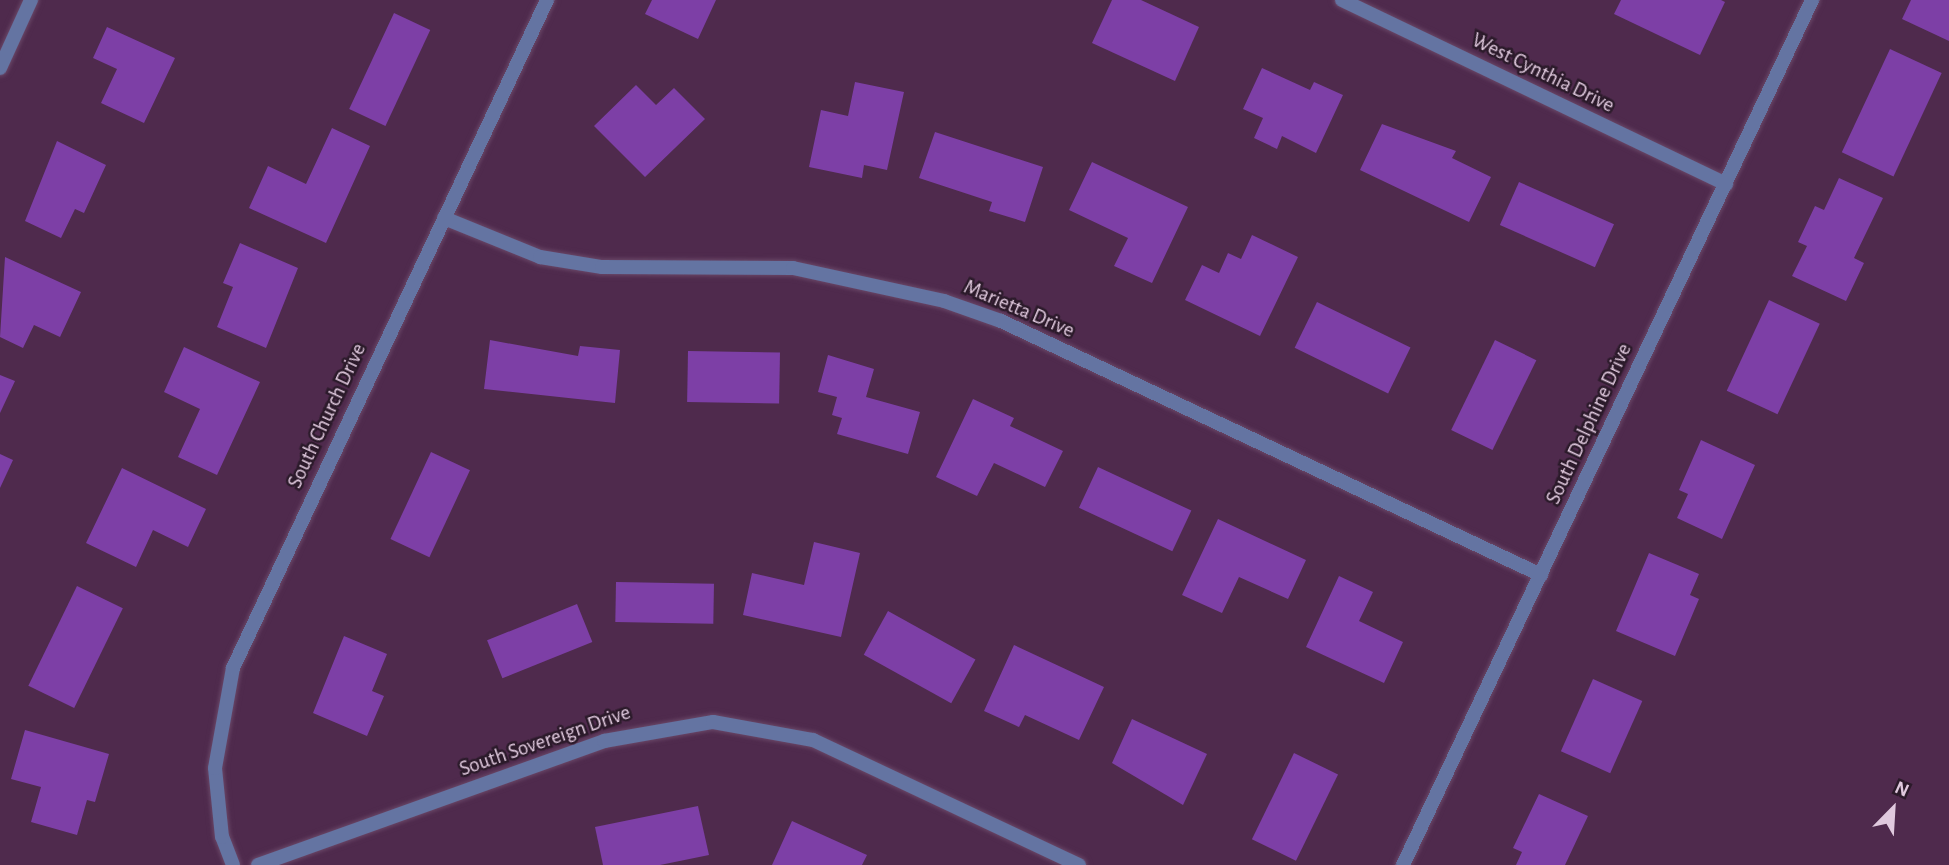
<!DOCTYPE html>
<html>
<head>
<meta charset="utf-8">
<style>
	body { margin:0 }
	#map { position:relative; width:1949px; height:865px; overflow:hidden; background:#4f2a4d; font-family:"Alegreya Sans",sans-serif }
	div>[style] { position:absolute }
	.building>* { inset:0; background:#7d3fa6; transform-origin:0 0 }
	.roads { filter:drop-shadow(0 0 2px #694767) drop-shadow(0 0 2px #694767) }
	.street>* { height:14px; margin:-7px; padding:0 7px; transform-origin:7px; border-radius:7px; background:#6474a2 }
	span { translate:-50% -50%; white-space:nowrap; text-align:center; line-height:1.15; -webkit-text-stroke:5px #2b1a2a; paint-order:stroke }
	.street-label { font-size:21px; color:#e0c9de }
	.north { position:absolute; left:1858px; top:774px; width:70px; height:70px; -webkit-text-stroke:5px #2b1a2a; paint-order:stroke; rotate:24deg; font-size:19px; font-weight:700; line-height:28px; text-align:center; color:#e0c9de }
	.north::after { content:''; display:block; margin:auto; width:24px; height:32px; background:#e0c9de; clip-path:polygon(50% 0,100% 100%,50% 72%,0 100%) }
</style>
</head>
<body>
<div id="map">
	<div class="building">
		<i style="clip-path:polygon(652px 0,716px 0,698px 39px,645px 14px)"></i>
		<i style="clip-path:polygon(1112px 0,1141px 0,1199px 27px,1175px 81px,1092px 43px)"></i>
		<i style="clip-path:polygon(1621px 0,1721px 0,1725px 2px,1700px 55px,1614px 14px)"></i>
		<i style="clip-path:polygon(1911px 0,1949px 0,1949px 41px,1902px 19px)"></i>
		<i style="left:394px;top:13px;width:40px;height:106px;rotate:25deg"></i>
		<i style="clip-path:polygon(107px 27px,175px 58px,144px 123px,101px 103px,117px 69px,93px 58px)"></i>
		<i style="left:1890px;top:49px;width:57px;height:114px;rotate:25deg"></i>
		<i style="clip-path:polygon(1262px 68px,1310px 90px,1314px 82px,1343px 95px,1316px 153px,1282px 136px,1277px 149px,1254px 138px,1263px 118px,1243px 109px)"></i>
		<i style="clip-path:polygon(855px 82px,904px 92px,887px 170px,864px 165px,862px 178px,809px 167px,821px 110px,848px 116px)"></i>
		<i style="clip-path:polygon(636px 85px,656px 105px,674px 88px,705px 119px,645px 177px,594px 126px)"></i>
		<i style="clip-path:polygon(1382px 124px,1456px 151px,1452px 158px,1491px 177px,1469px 222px,1360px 170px)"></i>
		<i style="clip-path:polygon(332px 128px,370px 146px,326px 243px,249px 208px,268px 166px,306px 184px)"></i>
		<i style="clip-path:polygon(935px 132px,1043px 167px,1025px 222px,989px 211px,992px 202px,919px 178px)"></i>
		<i style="clip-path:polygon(57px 141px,106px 165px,84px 213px,75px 209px,61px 238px,25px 221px)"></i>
		<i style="clip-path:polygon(1092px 162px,1188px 207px,1152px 283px,1114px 266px,1128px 238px,1069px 210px)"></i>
		<i style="clip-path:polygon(1839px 178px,1883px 198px,1854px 258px,1864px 263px,1846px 301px,1792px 276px,1807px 246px,1798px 242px,1815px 206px,1824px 210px)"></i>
		<i style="left:1519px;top:182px;width:104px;height:47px;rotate:24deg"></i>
		<i style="clip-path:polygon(1252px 235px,1298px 257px,1260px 336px,1185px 300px,1202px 265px,1219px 273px,1228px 253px,1241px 259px)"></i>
		<i style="clip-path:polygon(240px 243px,298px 268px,266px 348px,217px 327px,233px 287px,223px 283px)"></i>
		<i style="clip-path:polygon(5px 257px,81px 292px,60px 337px,34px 325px,23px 348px,0 337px)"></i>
		<i style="left:1769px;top:300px;width:56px;height:100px;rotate:25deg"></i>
		<i style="left:1317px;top:302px;width:104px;height:51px;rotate:26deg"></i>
		<i style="clip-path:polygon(490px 340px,578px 356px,580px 346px,620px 350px,615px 403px,484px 389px)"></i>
		<i style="left:1495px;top:340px;width:46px;height:100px;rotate:26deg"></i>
		<i style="clip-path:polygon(184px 347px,260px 382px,217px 475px,178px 457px,200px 409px,164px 392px)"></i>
		<i style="left:688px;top:351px;width:92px;height:51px;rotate:1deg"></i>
		<i style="clip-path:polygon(828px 355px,874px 369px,866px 397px,920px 412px,908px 454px,837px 434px,842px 418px,832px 415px,837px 397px,818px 392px)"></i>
		<i style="clip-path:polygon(0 375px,15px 381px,0 413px)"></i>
		<i style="clip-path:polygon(973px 399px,1014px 418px,1010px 426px,1063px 451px,1045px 487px,994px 463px,977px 496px,936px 477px)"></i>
		<i style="clip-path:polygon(1701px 440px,1755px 465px,1722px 539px,1677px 518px,1688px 494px,1679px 490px)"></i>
		<i style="left:431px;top:452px;width:43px;height:96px;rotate:25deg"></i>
		<i style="clip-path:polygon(0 454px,13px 460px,0 488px)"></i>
		<i style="left:1098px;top:467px;width:103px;height:45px;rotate:25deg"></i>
		<i style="clip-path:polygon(122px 468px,206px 509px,188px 547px,153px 530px,136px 567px,86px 543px)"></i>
		<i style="clip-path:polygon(1218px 519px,1306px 560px,1288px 599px,1239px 577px,1222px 613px,1182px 595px)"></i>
		<i style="clip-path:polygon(814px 542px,860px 553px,841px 637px,743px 615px,752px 573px,804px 585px)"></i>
		<i style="clip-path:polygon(1649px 553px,1699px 574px,1690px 595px,1699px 599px,1675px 656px,1616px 631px)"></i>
		<i style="clip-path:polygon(1339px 576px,1373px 592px,1359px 621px,1403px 642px,1384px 683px,1306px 647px)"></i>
		<i style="left:616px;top:582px;width:98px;height:40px;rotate:1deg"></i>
		<i style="left:77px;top:586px;width:51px;height:111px;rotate:26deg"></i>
		<i style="left:577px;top:604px;width:41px;height:97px;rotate:68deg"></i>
		<i style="left:888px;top:611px;width:100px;height:50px;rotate:29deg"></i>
		<i style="clip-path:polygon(344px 636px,387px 654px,372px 691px,384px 696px,367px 736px,313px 713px)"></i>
		<i style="clip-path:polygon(1014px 645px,1104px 687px,1079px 740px,1025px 715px,1019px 727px,984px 711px)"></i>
		<i style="left:1593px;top:679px;width:54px;height:79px;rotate:24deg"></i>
		<i style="clip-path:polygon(1132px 719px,1207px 754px,1183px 805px,1112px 763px)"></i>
		<i style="clip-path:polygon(25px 730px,109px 754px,95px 802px,87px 800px,77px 835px,31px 822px,41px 787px,11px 779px)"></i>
		<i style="left:1294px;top:753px;width:49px;height:96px;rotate:26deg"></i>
		<i style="clip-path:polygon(1539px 794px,1588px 816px,1565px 865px,1516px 865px,1522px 852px,1513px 848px)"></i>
		<i style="clip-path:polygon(698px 806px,709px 855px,660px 865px,603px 865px,595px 827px)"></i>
		<i style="clip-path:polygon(792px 821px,867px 855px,862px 865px,772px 865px)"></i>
	</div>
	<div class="roads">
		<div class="street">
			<i style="left:1342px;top:0;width:426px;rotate:25.6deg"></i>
			<i style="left:0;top:68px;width:75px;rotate:-65.5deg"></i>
			<i style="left:444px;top:218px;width:104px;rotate:22.1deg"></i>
			<i style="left:540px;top:257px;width:63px;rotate:9.2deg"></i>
			<i style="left:602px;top:267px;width:191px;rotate:0.3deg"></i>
			<i style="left:793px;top:268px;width:155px;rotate:12.3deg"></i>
			<i style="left:944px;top:301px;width:60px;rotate:19.3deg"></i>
			<i style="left:1001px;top:321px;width:597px;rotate:25.19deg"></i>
			<i style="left:233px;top:865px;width:30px;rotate:-111deg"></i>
			<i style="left:222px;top:837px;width:69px;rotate:-95.8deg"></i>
			<i style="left:215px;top:768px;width:102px;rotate:-79.8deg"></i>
			<i style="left:233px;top:668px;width:738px;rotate:-64.82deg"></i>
			<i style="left:258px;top:865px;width:368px;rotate:-19.7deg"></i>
			<i style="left:604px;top:741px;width:111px;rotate:-9.9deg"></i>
			<i style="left:713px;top:722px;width:102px;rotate:10.2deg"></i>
			<i style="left:813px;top:740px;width:294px;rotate:25.2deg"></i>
			<i style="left:1403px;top:865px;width:957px;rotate:-64.69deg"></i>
		</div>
	</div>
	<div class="street-label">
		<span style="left:1543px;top:73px;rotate:26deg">West Cynthia Drive</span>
		<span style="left:1019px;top:309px;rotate:23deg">Marietta Drive</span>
		<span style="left:327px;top:416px;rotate:-65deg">South Church Drive</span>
		<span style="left:1589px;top:424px;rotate:-65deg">South Delphine Drive</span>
		<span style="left:545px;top:741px;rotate:-19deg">South Sovereign Drive</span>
	</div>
	<div class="north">N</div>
</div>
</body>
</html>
